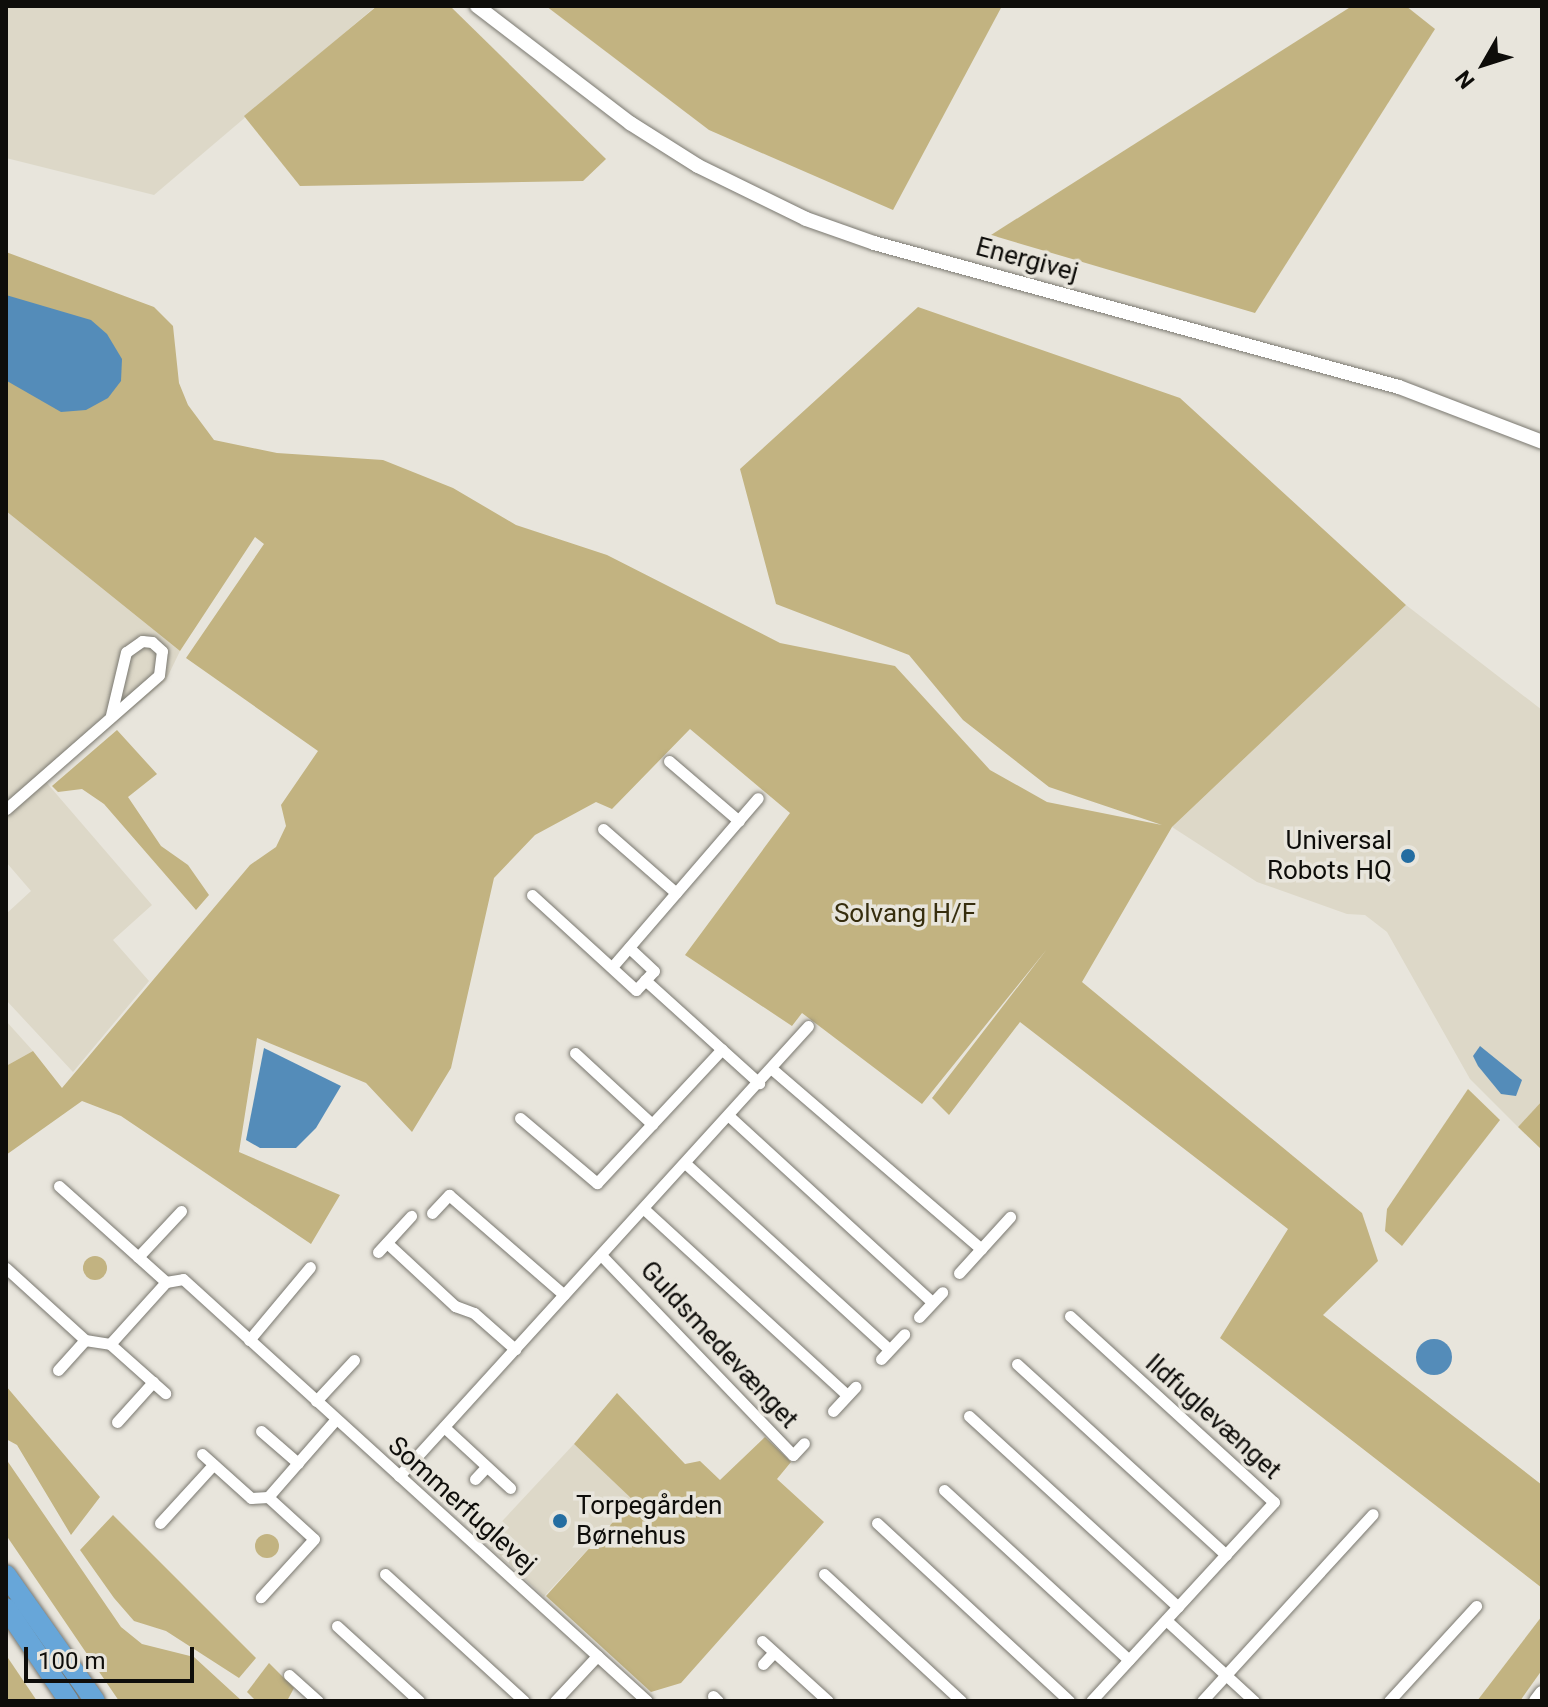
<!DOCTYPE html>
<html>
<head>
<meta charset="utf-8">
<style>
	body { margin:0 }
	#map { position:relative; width:1548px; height:1707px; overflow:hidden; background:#e8e5dc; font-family:Roboto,sans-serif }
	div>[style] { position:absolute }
	.built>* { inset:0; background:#ddd8c8; transform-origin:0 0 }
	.green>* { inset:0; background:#c2b381 }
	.round { border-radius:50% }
	.water>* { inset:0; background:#548cb9 }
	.roads { filter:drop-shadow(0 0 2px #7a7870) drop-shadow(0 0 2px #7a7870) }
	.minor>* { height:11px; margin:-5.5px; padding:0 5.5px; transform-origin:5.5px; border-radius:5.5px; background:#fff }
	.tertiary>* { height:14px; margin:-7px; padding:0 7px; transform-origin:7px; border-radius:7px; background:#fff }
	.motorway>* { height:20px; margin:-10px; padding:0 10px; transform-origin:10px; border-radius:10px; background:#67a6d9 }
	.dots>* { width:22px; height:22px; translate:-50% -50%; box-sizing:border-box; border:4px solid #e8e5dc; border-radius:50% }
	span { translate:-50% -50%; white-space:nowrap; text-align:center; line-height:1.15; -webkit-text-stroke:7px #e8e5dc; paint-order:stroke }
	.street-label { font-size:26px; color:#0e0d0a }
	.poi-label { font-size:26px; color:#0e0d0a }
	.right { translate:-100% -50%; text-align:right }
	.left { translate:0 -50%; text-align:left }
	.park-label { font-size:26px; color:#362d0e }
	.frame { position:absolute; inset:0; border:8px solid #0e0d0a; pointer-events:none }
	.north { position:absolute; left:1444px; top:24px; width:80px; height:80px; -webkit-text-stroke:6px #e8e5dc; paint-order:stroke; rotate:231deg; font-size:22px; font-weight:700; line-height:32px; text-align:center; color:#0e0d0a }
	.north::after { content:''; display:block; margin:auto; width:28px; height:36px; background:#0e0d0a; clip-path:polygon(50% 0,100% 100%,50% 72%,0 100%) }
	.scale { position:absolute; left:24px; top:1647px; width:170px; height:36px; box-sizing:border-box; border:4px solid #0e0d0a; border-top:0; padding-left:10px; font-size:24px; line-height:28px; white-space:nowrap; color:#0e0d0a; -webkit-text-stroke:6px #e8e5dc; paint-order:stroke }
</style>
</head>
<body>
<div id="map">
	<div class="built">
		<i style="clip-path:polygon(6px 6px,376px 6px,154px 195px,6px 158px)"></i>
		<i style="clip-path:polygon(6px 511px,180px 651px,166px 680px,46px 782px,152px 905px,113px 940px,149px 981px,73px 1072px,6px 1000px,6px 914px,31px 891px,6px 862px)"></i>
		<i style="clip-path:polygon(1406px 605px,1542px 710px,1542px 1101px,1518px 1127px,1470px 1079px,1387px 932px,1365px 915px,1347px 914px,1257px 882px,1172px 827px)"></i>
		<i style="clip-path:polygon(6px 1021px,33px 1051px,6px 1066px)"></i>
		<i style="left:574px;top:1444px;width:82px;height:132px;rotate:43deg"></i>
	</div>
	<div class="green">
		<i style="clip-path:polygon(377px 6px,450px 6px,606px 159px,583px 181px,300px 186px,244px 116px)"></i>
		<i style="clip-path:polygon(546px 6px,1002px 6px,893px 210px,709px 130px)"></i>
		<i style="clip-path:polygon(1352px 6px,1406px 6px,1435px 29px,1255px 313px,991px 235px)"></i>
		<i style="clip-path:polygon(6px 252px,154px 307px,173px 326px,179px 383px,188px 405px,214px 440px,277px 453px,383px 460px,453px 488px,516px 525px,607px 555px,780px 643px,895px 666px,990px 770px,1047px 802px,1162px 825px,1049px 787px,963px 720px,909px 655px,776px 604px,740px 469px,918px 307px,1180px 398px,1406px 605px,1172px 827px,1082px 982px,1362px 1213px,1378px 1261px,1323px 1315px,1542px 1485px,1542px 1588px,1220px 1338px,1288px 1229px,1020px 1022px,949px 1115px,932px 1098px,1047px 949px,922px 1104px,802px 1013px,792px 1026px,685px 955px,790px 813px,690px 729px,612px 809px,596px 802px,535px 835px,494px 878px,451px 1068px,412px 1132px,366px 1083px,257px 1038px,239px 1152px,340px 1195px,311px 1244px,121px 1116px,82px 1101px,6px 1155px,6px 1066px,33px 1051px,62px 1088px,250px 865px,276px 847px,286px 826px,281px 805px,318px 751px,186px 658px,264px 544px,255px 537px,180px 651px,6px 511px)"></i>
		<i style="clip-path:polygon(117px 730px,157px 774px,128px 797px,161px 846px,188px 865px,209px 895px,196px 910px,104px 804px,82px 789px,58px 792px,52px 786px)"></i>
		<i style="clip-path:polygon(1468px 1089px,1500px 1120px,1402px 1246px,1385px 1231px,1387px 1209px)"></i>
		<i style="clip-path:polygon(1542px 1101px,1542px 1150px,1518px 1127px)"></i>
		<i class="round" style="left:83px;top:1256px;width:24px;height:24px"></i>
		<i style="clip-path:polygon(6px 1386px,100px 1497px,71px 1535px,17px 1445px,6px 1439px)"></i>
		<i style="clip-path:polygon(617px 1393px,685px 1464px,700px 1461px,720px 1480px,765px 1437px,791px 1462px,777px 1479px,824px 1522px,681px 1683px,651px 1692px,546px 1596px,633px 1500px,574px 1444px)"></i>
		<i style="clip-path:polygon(6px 1459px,121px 1627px,142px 1644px,194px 1657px,242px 1701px,119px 1701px,6px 1535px)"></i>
		<i style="clip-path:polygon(113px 1515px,256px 1658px,239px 1678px,166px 1631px,134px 1621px,114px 1598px,80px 1550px)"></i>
		<i class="round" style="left:255px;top:1534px;width:24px;height:24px"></i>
		<i style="clip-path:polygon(1542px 1616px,1542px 1670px,1520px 1701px,1477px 1701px)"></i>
		<i style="clip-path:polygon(6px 1655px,37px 1701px,6px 1701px)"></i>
		<i style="clip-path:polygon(269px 1663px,294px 1688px,287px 1701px,256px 1701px,247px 1692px)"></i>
	</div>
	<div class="water">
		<i style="clip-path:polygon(6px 295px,91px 320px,107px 334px,122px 359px,121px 381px,108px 398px,86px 410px,61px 412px,7px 381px)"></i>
		<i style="clip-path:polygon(1480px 1046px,1522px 1080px,1516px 1096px,1501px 1094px,1478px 1066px,1473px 1056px)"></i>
		<i style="clip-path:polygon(264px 1048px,341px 1086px,316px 1128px,296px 1148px,260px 1148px,246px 1140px)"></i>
		<i class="round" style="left:1416px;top:1339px;width:36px;height:36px"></i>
	</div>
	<div class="roads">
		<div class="minor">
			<i style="left:669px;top:761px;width:92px;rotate:40.6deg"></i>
			<i style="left:6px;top:809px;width:203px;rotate:-41.2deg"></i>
			<i style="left:159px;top:675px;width:24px;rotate:-83deg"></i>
			<i style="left:162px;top:651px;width:13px;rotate:-138deg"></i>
			<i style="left:152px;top:642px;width:10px;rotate:-174deg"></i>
			<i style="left:142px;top:641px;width:19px;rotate:145deg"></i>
			<i style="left:126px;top:652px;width:65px;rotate:103.4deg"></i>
			<i style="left:603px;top:829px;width:97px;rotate:41.2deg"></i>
			<i style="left:532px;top:895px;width:141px;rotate:42.4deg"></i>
			<i style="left:636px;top:990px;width:26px;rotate:-47deg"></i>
			<i style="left:654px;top:971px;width:34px;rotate:-137deg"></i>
			<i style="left:612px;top:967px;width:223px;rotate:-49.2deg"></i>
			<i style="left:645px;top:980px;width:154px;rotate:42.1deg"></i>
			<i style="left:575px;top:1053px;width:105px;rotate:42.7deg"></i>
			<i style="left:772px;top:1069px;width:276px;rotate:40.7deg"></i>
			<i style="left:729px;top:1116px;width:275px;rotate:42.5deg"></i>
			<i style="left:520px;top:1118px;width:101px;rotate:40.2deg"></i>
			<i style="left:597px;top:1183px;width:183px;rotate:-47deg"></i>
			<i style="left:685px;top:1163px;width:276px;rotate:42.4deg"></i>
			<i style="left:59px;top:1186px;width:144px;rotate:41.9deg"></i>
			<i style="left:166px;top:1282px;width:17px;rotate:-10deg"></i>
			<i style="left:183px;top:1279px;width:627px;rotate:42.29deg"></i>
			<i style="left:644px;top:1209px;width:275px;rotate:42.5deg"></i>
			<i style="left:432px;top:1213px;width:25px;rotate:-47deg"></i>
			<i style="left:449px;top:1195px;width:152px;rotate:41deg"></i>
			<i style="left:387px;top:1243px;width:93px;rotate:42.8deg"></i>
			<i style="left:455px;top:1306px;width:20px;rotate:20deg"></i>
			<i style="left:474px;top:1313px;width:55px;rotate:41.3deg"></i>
			<i style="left:378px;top:1252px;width:49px;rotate:-47.5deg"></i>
			<i style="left:601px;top:1255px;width:277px;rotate:46.2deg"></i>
			<i style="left:793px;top:1455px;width:16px;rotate:-47deg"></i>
			<i style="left:138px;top:1257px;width:63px;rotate:-46.9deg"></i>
			<i style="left:6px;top:1268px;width:107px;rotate:42.3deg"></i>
			<i style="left:85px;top:1340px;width:25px;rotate:9deg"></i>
			<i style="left:110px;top:1344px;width:74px;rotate:41.7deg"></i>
			<i style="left:959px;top:1273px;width:76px;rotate:-47.7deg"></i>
			<i style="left:1070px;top:1316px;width:276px;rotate:42.4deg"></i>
			<i style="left:1274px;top:1502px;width:270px;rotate:132.6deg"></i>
			<i style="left:919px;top:1317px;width:34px;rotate:-47deg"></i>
			<i style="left:249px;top:1340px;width:95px;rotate:-50.1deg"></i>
			<i style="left:110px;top:1344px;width:84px;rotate:-47.9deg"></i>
			<i style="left:881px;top:1359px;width:34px;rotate:-47deg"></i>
			<i style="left:1017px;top:1364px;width:283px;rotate:42.4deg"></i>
			<i style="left:58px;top:1370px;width:40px;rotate:-48deg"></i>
			<i style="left:316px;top:1401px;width:56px;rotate:-47.2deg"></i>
			<i style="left:833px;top:1411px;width:33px;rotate:-47deg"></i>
			<i style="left:969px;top:1416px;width:283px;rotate:42.4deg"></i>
			<i style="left:117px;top:1422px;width:54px;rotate:-48deg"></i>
			<i style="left:444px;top:1427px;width:90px;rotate:42.7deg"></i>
			<i style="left:261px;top:1431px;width:49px;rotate:40.9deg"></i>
			<i style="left:202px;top:1454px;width:66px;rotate:41.9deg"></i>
			<i style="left:251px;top:1498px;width:17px;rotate:-3deg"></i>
			<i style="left:268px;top:1497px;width:62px;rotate:42.4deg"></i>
			<i style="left:314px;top:1539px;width:79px;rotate:132.4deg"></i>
			<i style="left:399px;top:1476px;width:608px;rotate:-47.73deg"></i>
			<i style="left:475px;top:1479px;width:16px;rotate:-47deg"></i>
			<i style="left:944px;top:1490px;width:251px;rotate:42.6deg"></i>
			<i style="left:268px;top:1497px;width:103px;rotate:-48.9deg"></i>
			<i style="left:160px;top:1523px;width:79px;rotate:-47.6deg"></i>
			<i style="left:877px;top:1523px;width:262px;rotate:42.8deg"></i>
			<i style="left:385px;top:1574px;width:188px;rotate:42.4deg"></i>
			<i style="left:824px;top:1574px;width:187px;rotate:42.8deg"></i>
			<i style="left:1166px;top:1620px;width:120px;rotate:42.6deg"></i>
			<i style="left:337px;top:1626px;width:111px;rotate:42.4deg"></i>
			<i style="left:762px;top:1641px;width:89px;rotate:42.3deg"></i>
			<i style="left:763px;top:1664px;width:16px;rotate:-47deg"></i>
			<i style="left:289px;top:1675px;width:39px;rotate:42deg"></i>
			<i style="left:713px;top:1696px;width:7px;rotate:45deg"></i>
			<i style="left:555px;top:1701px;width:62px;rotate:-47deg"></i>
			<i style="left:1202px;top:1701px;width:253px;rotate:-47.6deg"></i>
			<i style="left:1389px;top:1701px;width:129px;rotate:-47.5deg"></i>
		</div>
		<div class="tertiary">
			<i style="left:477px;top:6px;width:193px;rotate:37.4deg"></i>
			<i style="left:630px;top:123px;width:80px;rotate:32.3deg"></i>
			<i style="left:698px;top:166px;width:120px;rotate:26.1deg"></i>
			<i style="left:806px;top:219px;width:72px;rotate:19.4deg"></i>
			<i style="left:874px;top:243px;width:544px;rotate:15.34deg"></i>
			<i style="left:1399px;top:387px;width:153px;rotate:21deg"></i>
			<i style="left:1536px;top:1701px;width:10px;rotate:-53deg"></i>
		</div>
		<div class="motorway">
			<i style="left:6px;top:1575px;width:154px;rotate:54.8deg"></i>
			<i style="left:6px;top:1608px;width:112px;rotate:55.9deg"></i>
		</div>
	</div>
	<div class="dots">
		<i style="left:1408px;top:856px;background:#246da1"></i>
		<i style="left:560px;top:1521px;background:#246da1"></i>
	</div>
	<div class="street-label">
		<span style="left:1027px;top:260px;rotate:15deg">Energivej</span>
		<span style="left:719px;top:1345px;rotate:47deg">Guldsmedevænget</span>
		<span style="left:1213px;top:1417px;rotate:42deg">Ildfuglevænget</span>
		<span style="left:462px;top:1505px;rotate:42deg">Sommerfuglevej</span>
	</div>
	<div class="poi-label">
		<span class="right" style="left:1392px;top:856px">Universal<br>Robots HQ</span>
		<span class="left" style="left:576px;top:1521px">Torpegården<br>Børnehus</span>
	</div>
	<div class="park-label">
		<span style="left:905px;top:914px">Solvang H/F</span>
	</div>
	<div class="frame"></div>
	<div class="north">N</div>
	<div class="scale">100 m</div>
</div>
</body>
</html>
